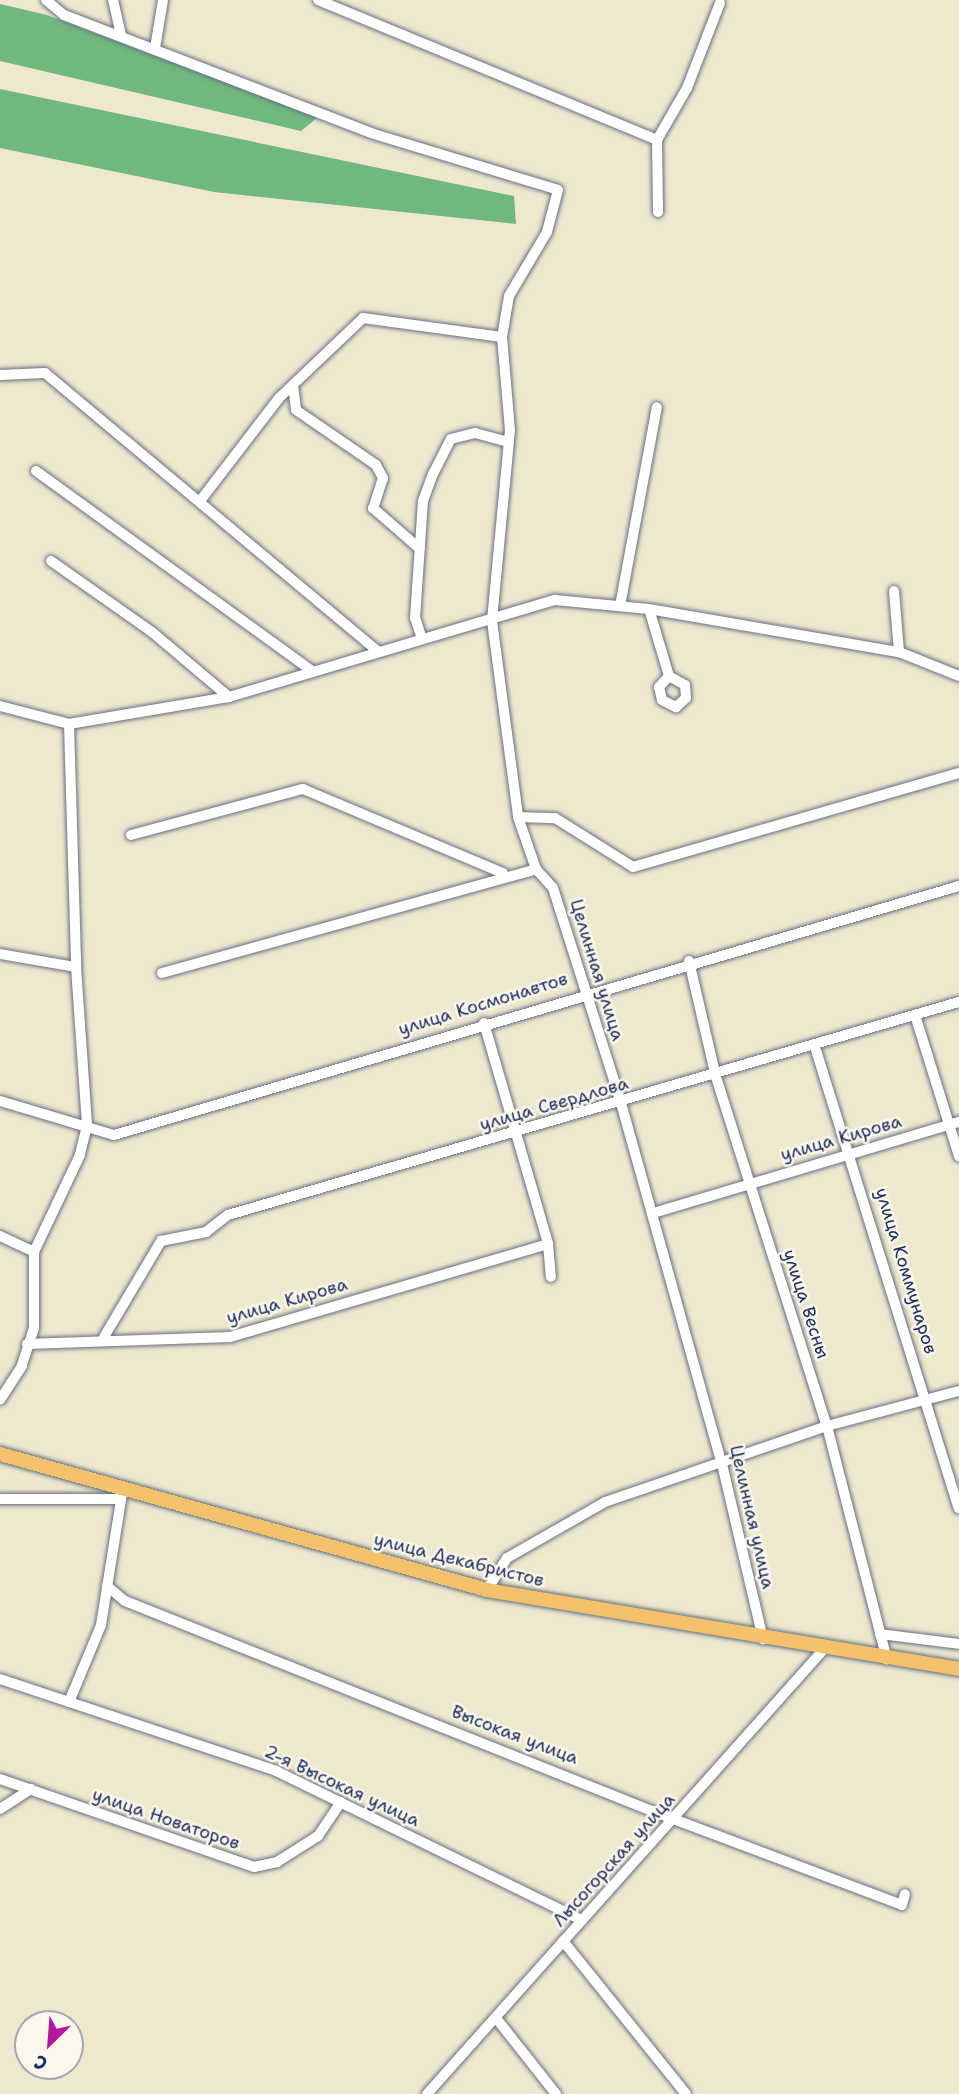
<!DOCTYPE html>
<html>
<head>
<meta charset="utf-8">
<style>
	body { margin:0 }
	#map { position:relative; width:959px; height:2094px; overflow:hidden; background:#eee8ce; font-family:"Shantell Sans",sans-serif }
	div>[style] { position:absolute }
	.forest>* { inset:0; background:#70b87e }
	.roads { filter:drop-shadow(0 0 2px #657085) drop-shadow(0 0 2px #657085) }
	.minor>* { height:10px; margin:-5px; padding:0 5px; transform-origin:5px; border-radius:5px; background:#fff }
	.major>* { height:14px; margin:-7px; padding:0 7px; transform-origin:7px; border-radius:7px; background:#f3c26a }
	span { translate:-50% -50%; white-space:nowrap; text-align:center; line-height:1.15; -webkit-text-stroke:5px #fbf7ec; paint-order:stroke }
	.street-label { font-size:18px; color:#1b2f5e }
	.north { position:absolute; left:14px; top:2010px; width:70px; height:70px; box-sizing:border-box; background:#fbf7ec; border:2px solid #a1a7b3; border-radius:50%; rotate:205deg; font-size:19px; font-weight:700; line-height:28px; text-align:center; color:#1b2f5e }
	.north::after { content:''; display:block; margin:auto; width:24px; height:32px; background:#b5179e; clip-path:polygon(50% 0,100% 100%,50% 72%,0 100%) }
</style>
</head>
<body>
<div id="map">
	<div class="forest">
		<i style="clip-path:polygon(0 4px,47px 15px,318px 117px,301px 131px,0 61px)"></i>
		<i style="clip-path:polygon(0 89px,514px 196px,516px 224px,214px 192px,0 148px)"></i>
	</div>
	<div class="roads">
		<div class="minor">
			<i style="left:46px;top:0;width:23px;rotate:40deg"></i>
			<i style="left:64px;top:15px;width:332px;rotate:21deg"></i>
			<i style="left:374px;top:134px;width:192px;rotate:16.9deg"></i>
			<i style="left:558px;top:190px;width:43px;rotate:104.7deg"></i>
			<i style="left:547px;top:232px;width:74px;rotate:120.7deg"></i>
			<i style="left:509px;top:296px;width:42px;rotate:99.7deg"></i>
			<i style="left:502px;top:337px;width:93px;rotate:85.1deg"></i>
			<i style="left:510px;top:430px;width:192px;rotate:95.4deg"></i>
			<i style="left:492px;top:621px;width:198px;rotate:82.4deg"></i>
			<i style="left:518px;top:817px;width:55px;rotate:70.9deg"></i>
			<i style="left:536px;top:869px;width:25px;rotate:48deg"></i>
			<i style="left:553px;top:888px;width:225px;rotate:72.4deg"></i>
			<i style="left:621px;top:1103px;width:375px;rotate:74.4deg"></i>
			<i style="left:722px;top:1464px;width:180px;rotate:76.8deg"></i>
			<i style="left:113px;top:0;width:35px;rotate:77deg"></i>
			<i style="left:318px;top:0;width:367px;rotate:22.4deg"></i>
			<i style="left:155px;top:48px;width:49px;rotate:-80.5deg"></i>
			<i style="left:658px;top:212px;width:72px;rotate:-90.8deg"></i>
			<i style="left:657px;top:140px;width:60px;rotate:-60deg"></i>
			<i style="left:687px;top:88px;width:91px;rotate:-68.8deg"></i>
			<i style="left:0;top:375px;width:45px;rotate:-2.5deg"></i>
			<i style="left:45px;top:373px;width:433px;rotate:39.9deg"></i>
			<i style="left:293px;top:385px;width:25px;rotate:83deg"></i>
			<i style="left:296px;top:410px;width:97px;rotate:34.5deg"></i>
			<i style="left:376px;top:465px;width:15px;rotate:62deg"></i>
			<i style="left:383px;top:478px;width:32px;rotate:108deg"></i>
			<i style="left:373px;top:508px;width:62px;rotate:41.1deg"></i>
			<i style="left:36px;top:471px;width:338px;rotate:35.9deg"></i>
			<i style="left:200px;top:501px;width:130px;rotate:-52.5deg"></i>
			<i style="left:279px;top:398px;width:116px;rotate:-43.6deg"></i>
			<i style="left:363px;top:318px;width:140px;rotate:7.8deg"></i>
			<i style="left:51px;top:561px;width:123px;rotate:35.1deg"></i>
			<i style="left:152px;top:632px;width:101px;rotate:40.2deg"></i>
			<i style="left:894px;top:591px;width:61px;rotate:85.3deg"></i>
			<i style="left:620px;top:606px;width:202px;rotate:-79.5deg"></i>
			<i style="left:422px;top:639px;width:22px;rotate:-108deg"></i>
			<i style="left:415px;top:618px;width:117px;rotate:-86.1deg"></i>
			<i style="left:423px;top:501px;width:29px;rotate:-70deg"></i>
			<i style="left:433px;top:474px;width:39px;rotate:-63deg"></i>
			<i style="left:451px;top:439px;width:25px;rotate:-14deg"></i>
			<i style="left:475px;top:433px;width:35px;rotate:15deg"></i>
			<i style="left:669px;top:676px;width:15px;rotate:132deg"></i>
			<i style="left:659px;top:687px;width:13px;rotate:77deg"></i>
			<i style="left:662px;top:700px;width:16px;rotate:27deg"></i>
			<i style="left:676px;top:707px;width:13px;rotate:-42deg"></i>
			<i style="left:686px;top:698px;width:13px;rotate:-94deg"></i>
			<i style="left:685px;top:685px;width:18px;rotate:-151deg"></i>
			<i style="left:669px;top:676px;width:70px;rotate:-106.6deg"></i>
			<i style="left:649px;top:609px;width:254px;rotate:9.8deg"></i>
			<i style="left:899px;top:652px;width:65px;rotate:21.8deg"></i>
			<i style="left:0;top:706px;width:71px;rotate:14.6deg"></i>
			<i style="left:69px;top:724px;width:162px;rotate:-9.6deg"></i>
			<i style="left:229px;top:697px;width:340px;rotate:-16.6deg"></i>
			<i style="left:555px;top:600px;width:94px;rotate:5.5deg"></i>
			<i style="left:69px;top:724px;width:243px;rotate:88.3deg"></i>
			<i style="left:518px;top:817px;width:37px;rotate:2deg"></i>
			<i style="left:555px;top:818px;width:92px;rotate:32.1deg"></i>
			<i style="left:633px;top:867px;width:339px;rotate:-16.1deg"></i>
			<i style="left:131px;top:835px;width:178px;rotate:-15deg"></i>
			<i style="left:303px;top:789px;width:217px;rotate:22.8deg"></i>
			<i style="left:0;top:954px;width:77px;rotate:9.7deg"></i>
			<i style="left:76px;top:967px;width:159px;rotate:86deg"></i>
			<i style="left:87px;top:1126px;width:30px;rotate:104deg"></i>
			<i style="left:80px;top:1155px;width:107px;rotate:115.4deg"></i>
			<i style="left:689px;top:961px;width:119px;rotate:76.9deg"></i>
			<i style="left:716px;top:1077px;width:366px;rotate:72.4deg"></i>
			<i style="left:827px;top:1426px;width:241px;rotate:75.6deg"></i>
			<i style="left:162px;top:973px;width:388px;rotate:-15.5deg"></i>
			<i style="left:915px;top:1015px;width:148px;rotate:72.7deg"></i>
			<i style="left:484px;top:1023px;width:230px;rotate:73.8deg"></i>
			<i style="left:548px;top:1244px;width:33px;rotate:85deg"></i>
			<i style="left:815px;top:1047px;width:483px;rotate:72.7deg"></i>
			<i style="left:0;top:1101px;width:119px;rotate:16.6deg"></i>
			<i style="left:114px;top:1135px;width:881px;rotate:-16.42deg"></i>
			<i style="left:653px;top:1213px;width:319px;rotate:-16.6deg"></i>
			<i style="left:0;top:1236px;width:38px;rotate:25deg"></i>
			<i style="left:34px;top:1252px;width:76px;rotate:90deg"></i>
			<i style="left:34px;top:1328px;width:40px;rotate:108deg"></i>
			<i style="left:22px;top:1366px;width:40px;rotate:122.9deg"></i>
			<i style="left:104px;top:1337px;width:112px;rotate:-59.3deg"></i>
			<i style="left:161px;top:1241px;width:46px;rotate:-11.3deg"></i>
			<i style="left:206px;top:1232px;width:28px;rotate:-38deg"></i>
			<i style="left:228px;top:1215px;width:761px;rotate:-16.25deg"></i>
			<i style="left:27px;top:1344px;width:203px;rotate:-2deg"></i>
			<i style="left:230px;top:1337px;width:331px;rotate:-16.3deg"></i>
			<i style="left:0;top:1499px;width:121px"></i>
			<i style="left:107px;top:1586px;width:23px;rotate:40deg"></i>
			<i style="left:125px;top:1601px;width:567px;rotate:21.73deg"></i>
			<i style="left:652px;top:1811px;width:267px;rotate:20.6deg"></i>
			<i style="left:902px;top:1905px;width:11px;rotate:-75deg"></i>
			<i style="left:487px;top:1590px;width:38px;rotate:-58deg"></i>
			<i style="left:507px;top:1558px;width:113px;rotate:-29.7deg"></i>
			<i style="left:605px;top:1502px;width:235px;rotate:-18.9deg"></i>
			<i style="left:827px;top:1426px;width:137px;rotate:-14.9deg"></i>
			<i style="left:880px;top:1634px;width:80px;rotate:7.2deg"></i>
			<i style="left:0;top:1679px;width:291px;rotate:18.4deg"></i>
			<i style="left:276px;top:1771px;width:339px;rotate:26deg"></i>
			<i style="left:69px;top:1702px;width:83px;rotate:-67.4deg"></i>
			<i style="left:101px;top:1625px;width:139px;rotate:-80.9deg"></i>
			<i style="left:0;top:1779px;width:269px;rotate:19.1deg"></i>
			<i style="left:254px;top:1867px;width:24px;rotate:-12deg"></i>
			<i style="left:277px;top:1862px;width:49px;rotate:-32.4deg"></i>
			<i style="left:318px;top:1836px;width:41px;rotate:-55.9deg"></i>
			<i style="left:0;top:1809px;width:37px;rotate:-33deg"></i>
			<i style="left:563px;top:1941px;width:196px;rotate:51.2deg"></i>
			<i style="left:496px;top:2018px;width:97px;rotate:51.7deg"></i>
			<i style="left:427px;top:2094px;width:598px;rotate:-48.26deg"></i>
		</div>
		<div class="major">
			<i style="left:0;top:1454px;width:506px;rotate:15.6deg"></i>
			<i style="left:487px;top:1590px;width:479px;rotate:9.5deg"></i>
		</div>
	</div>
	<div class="street-label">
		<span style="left:597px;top:970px;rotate:73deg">Целинная улица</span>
		<span style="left:483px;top:1004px;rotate:-17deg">улица Космонавтов</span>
		<span style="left:554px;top:1104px;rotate:-16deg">улица Свердлова</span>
		<span style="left:841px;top:1138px;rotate:-16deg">улица Кирова</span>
		<span style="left:906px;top:1271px;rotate:73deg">улица Коммунаров</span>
		<span style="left:287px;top:1301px;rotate:-16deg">улица Кирова</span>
		<span style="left:806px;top:1304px;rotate:72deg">улица Весны</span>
		<span style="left:752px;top:1517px;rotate:77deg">Целинная улица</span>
		<span style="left:459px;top:1560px;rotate:14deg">улица Декабристов</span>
		<span style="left:515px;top:1735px;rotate:21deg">Высокая улица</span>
		<span style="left:342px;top:1786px;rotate:25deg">2-я Высокая улица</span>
		<span style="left:166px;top:1819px;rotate:19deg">улица Новаторов</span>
		<span style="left:614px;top:1860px;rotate:-48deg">Лысогорская улица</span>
	</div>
	<div class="north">С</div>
</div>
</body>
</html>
